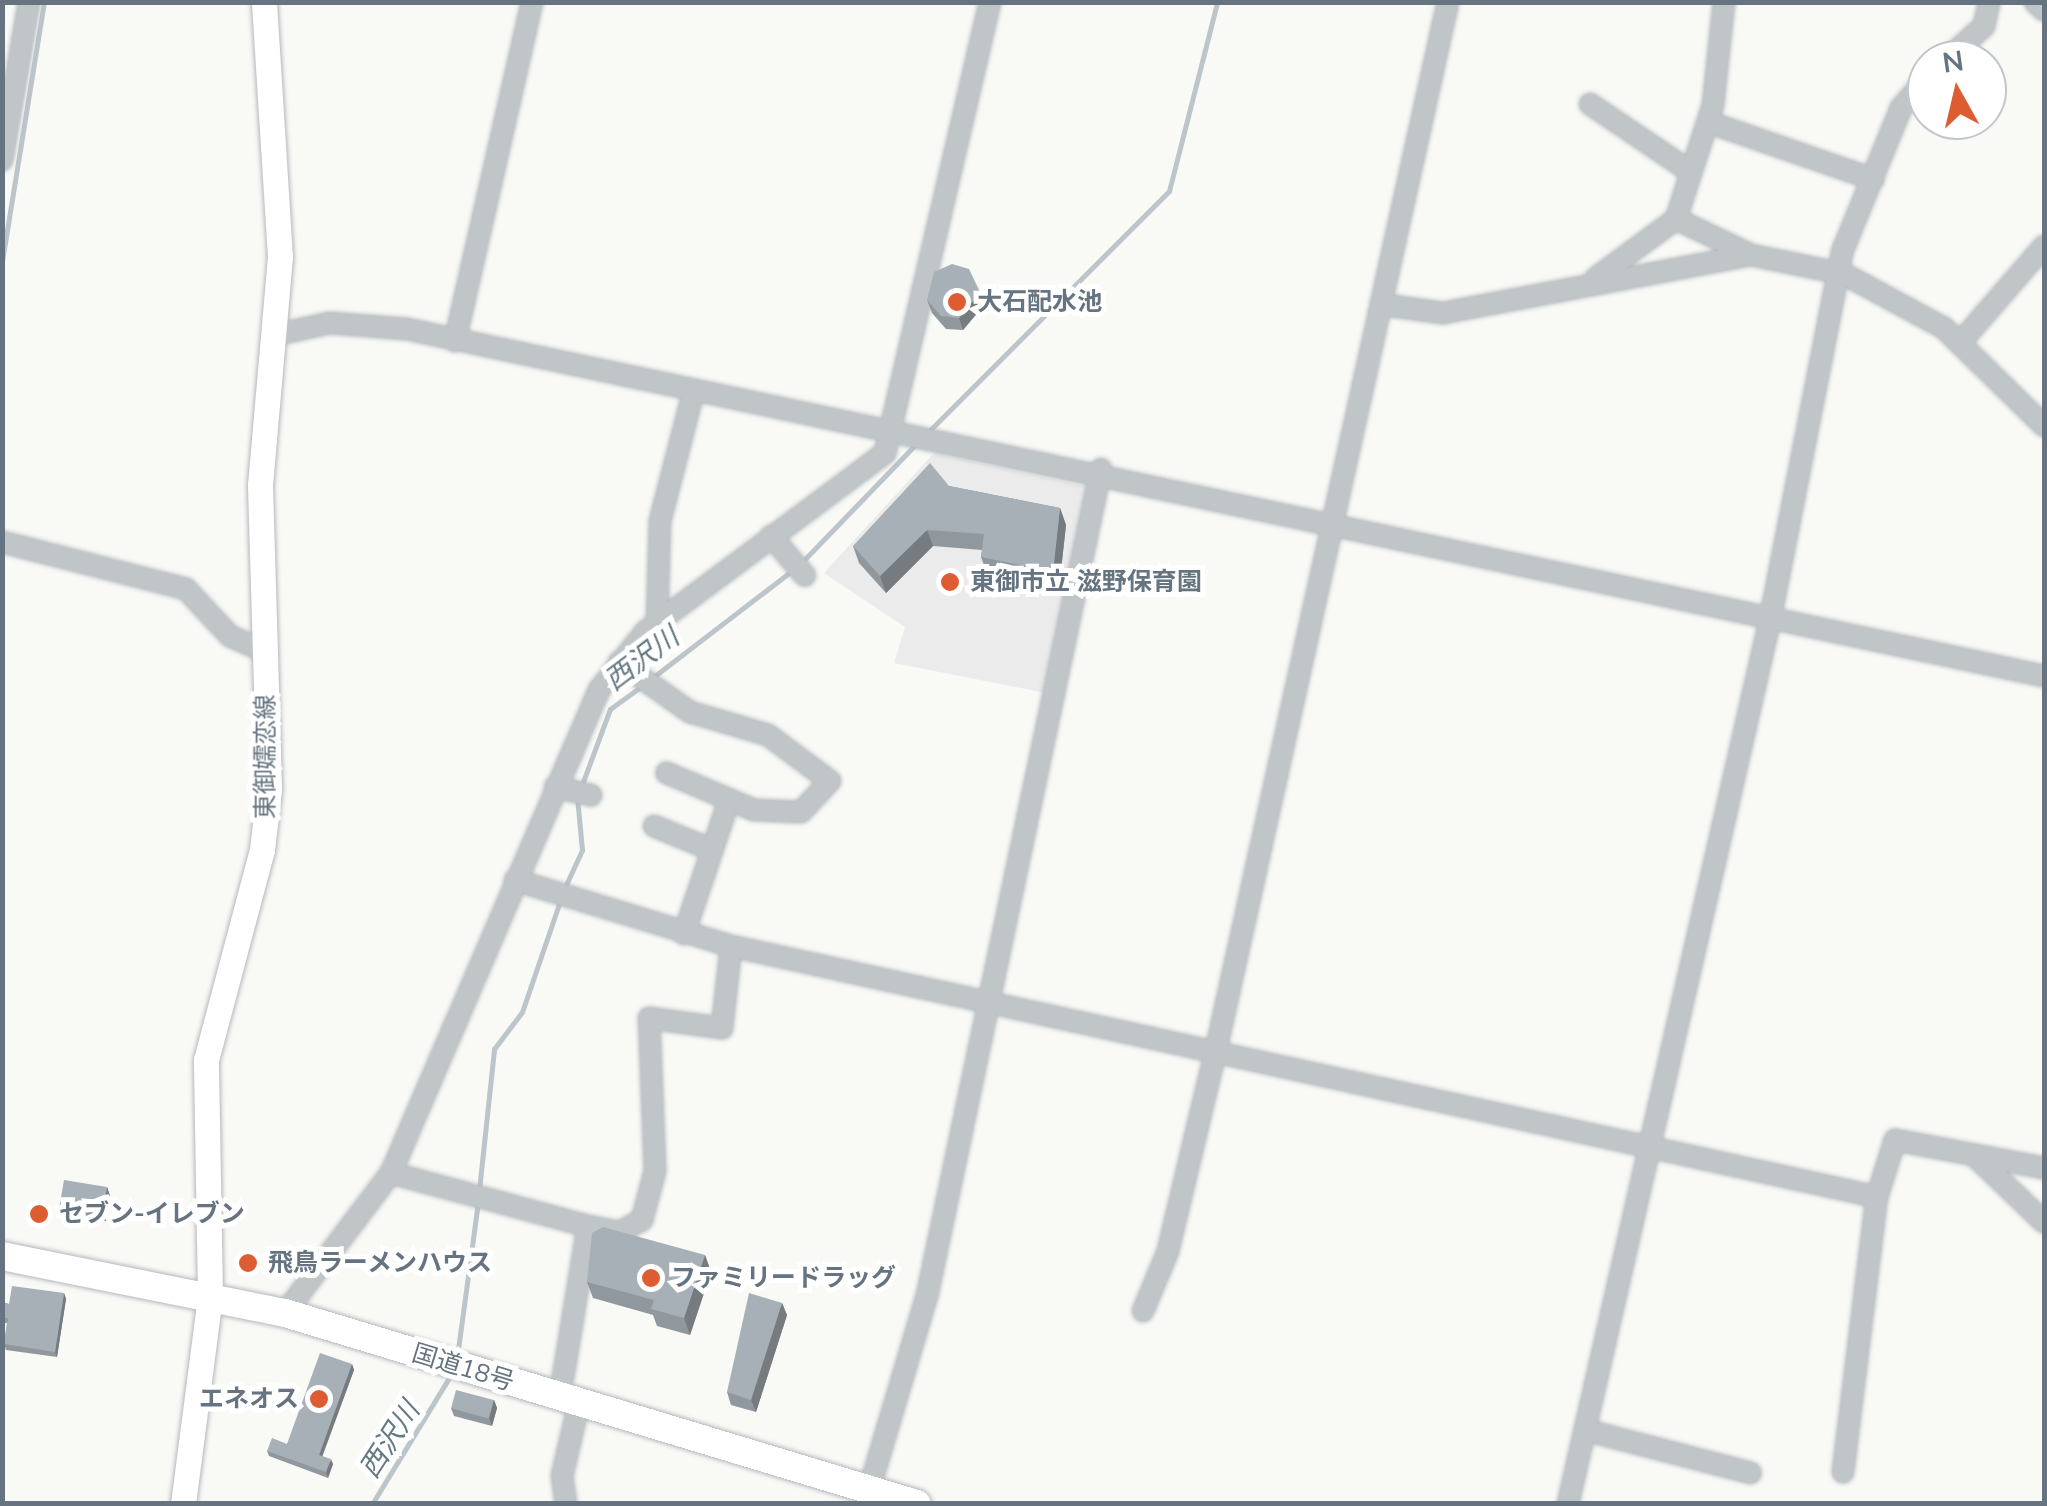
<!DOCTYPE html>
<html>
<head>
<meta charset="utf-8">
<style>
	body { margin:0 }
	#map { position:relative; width:2047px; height:1506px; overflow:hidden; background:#f9f9f6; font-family:"Nunito Sans","Noto Sans JP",sans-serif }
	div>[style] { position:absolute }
	.built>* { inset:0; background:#eaebea }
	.stream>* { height:5px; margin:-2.5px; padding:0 2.5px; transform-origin:2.5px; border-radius:2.5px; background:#bcc5ca }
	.roads { filter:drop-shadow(0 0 2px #b4b9bd) drop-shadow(0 0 2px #b4b9bd) }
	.minor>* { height:20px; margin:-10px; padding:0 10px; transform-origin:10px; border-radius:10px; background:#c0c5c8 }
	.major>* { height:25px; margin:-12.5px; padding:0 12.5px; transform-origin:12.5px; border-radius:12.5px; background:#fff }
	.highway>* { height:28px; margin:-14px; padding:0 14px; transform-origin:14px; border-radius:14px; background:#fff }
	.wall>* { inset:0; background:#90979d }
	.shaded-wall>* { inset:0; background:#757b7f }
	.building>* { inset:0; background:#a7b0b6; transform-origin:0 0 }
	.dots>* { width:28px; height:28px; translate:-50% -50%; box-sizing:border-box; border:5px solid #fff; border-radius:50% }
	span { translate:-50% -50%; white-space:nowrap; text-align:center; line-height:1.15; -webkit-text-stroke:10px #fff; paint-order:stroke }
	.poi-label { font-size:25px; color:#657480; font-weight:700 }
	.left { translate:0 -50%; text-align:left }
	.right { translate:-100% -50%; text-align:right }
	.street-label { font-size:25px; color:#657480 }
	.water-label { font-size:28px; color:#657982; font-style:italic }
	.frame { position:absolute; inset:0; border:5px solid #657480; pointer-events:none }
	.north { position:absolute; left:1907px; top:40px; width:100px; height:100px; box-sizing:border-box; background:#fff; border:2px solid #c1c7cc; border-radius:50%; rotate:352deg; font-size:28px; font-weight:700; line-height:40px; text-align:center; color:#657480 }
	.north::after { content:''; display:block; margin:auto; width:35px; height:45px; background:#de5c31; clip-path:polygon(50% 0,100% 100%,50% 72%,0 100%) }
</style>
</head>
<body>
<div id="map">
	<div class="built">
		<i style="clip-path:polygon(934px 453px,1089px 487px,1046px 693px,894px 663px,905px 627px,824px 573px)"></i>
	</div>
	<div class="stream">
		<i style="left:2px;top:261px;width:262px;rotate:-80.8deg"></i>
		<i style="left:927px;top:433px;width:342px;rotate:-45deg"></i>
		<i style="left:1169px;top:191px;width:195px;rotate:-75.7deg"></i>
		<i style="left:802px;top:562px;width:164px;rotate:-46deg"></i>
		<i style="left:652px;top:678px;width:179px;rotate:-37.5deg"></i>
		<i style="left:581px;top:787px;width:83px;rotate:-69.6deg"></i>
		<i style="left:610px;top:709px;width:41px;rotate:-36deg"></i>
		<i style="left:565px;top:887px;width:41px;rotate:-65.3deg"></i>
		<i style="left:582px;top:850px;width:53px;rotate:-95.4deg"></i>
		<i style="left:479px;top:1190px;width:142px;rotate:-83.9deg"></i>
		<i style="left:494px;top:1049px;width:46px;rotate:-52.9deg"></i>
		<i style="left:522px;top:1012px;width:120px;rotate:-71.1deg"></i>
		<i style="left:457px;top:1357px;width:157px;rotate:-82.3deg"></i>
		<i style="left:372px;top:1504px;width:153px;rotate:-58.6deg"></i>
	</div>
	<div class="roads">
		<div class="minor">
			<i style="left:2035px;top:2px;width:12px;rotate:42deg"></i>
			<i style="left:1946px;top:60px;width:51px;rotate:-41.8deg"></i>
			<i style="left:1984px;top:26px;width:25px;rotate:-78deg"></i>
			<i style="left:1590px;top:104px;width:122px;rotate:34deg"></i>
			<i style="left:1708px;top:122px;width:175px;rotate:19.1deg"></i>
			<i style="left:2px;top:160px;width:160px;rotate:-80.3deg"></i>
			<i style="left:1676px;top:219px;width:81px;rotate:25.6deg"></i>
			<i style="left:1596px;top:278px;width:99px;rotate:-36.4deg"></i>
			<i style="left:1676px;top:219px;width:120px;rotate:-72deg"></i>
			<i style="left:1713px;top:105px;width:104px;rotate:-83.9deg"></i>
			<i style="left:1385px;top:305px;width:59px;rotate:7.9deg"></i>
			<i style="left:1443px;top:313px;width:313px;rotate:-10.7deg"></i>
			<i style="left:1751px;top:255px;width:95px;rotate:11.5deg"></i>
			<i style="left:1844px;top:274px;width:114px;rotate:28.4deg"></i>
			<i style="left:1944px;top:328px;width:140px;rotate:44.4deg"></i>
			<i style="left:279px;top:334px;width:52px;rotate:-12.2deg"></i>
			<i style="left:330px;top:323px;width:77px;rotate:4.5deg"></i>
			<i style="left:407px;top:329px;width:1673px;rotate:11.97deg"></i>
			<i style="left:455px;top:341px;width:348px;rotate:-77.2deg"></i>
			<i style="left:1960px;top:343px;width:128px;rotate:-49.1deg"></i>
			<i style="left:771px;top:536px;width:52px;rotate:49.6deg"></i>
			<i style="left:2px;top:542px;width:190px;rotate:14.3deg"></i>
			<i style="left:186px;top:589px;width:64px;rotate:46.9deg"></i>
			<i style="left:230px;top:636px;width:37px;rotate:24deg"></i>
			<i style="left:657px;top:622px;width:101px;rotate:-88.3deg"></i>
			<i style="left:660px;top:521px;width:135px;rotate:-75.5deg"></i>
			<i style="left:619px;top:662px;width:87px;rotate:35.2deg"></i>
			<i style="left:690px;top:712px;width:81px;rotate:16.4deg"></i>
			<i style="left:768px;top:735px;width:77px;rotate:36.6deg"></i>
			<i style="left:830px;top:781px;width:42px;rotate:133.1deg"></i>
			<i style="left:801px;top:812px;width:47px;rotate:-177.6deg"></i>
			<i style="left:754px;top:810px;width:95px;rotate:-157deg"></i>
			<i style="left:555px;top:787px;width:37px;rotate:13deg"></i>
			<i style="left:654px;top:826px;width:57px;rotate:22.5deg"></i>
			<i style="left:515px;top:880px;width:226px;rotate:17deg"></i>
			<i style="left:731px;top:946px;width:1173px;rotate:12.35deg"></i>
			<i style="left:684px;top:934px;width:141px;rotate:-71.4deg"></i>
			<i style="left:1977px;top:1158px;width:93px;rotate:43.7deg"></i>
			<i style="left:391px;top:1173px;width:204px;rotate:15.1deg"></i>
			<i style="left:588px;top:1226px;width:33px;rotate:11deg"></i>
			<i style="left:620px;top:1232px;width:25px;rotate:-29deg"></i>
			<i style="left:642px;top:1220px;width:51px;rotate:-75.1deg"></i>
			<i style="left:655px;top:1171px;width:153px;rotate:-92.2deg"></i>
			<i style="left:649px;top:1018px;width:74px;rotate:7.8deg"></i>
			<i style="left:722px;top:1028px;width:82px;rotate:-83.7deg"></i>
			<i style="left:1143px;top:1311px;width:65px;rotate:-67.4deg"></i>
			<i style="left:1168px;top:1251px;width:207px;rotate:-76.6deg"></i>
			<i style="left:1216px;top:1050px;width:1073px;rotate:-77.52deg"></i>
			<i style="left:285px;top:1313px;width:176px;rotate:-52.9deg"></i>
			<i style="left:391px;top:1173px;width:526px;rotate:-66.7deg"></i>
			<i style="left:599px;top:690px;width:75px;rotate:-51.5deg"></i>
			<i style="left:646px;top:631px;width:298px;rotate:-36.7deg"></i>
			<i style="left:885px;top:453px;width:463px;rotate:-76.9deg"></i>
			<i style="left:563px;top:1378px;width:154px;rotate:-80.7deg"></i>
			<i style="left:1585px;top:1430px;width:171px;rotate:14.5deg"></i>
			<i style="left:1843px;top:1472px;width:277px;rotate:-83deg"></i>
			<i style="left:1877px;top:1197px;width:60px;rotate:-72.5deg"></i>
			<i style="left:1895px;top:1140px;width:152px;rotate:10.6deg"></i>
			<i style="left:869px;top:1490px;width:202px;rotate:-73.4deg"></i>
			<i style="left:927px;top:1296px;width:845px;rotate:-78.12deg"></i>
			<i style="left:566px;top:1504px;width:28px;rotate:-98deg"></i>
			<i style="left:562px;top:1476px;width:75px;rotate:-76.9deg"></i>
			<i style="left:1568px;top:1504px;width:907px;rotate:-77.13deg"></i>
			<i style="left:1770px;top:620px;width:375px;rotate:-78.9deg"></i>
			<i style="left:1842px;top:252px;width:156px;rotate:-67.7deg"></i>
			<i style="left:1901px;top:108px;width:40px;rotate:-49deg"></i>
		</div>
		<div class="major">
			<i style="left:183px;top:1504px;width:211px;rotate:-82.6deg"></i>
			<i style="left:210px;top:1295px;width:235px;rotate:-91deg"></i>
			<i style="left:206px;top:1060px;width:217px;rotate:-75.1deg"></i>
			<i style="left:262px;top:850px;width:61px;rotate:-83.5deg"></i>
			<i style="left:269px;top:789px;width:304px;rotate:-91.7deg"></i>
			<i style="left:260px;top:485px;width:229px;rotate:-85deg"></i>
			<i style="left:280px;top:257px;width:256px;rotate:-93.6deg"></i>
		</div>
		<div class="highway">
			<i style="left:2px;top:1256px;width:289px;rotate:11.4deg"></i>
			<i style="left:285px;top:1313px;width:660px;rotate:16.82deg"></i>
		</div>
	</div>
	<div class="wall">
		<i style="clip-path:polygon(927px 300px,984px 305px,963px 330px,946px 329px,932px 313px)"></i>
		<i style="clip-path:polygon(949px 486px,1060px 508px,1066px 525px,1059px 588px,987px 573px,981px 557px,982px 550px,933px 546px,886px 593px,859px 563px,853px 546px)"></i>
		<i style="clip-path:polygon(107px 1187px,110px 1196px,106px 1221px,62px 1217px,59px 1209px)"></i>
		<i style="clip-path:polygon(705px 1255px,711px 1272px,690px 1335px,657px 1326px,653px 1315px,593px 1298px,587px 1282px)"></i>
		<i style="clip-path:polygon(64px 1293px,66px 1299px,57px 1357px,6px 1350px,4px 1344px,7px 1323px,2px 1323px,2px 1302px,9px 1304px)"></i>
		<i style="clip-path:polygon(782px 1303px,787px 1315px,756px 1412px,731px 1405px,727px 1392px)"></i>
		<i style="clip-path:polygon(352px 1364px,354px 1370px,322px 1456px,333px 1464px,328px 1478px,269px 1456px,267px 1451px,287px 1444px)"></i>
		<i style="clip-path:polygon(494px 1400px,497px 1408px,492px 1426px,454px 1416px,451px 1408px)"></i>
	</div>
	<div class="shaded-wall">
		<i style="clip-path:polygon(980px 292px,984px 305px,963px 330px,959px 318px)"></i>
		<i style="clip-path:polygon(1060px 508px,1066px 525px,1059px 588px,1053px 572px)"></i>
		<i style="clip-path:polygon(927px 530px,933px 546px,886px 593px,880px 576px)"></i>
		<i style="clip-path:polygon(107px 1187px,110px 1196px,106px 1221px,103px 1212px)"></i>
		<i style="clip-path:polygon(705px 1255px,711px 1272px,690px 1335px,684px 1318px)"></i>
		<i style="clip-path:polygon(64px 1293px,66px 1299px,57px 1357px,55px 1352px)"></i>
		<i style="clip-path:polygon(782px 1303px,787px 1315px,756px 1412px,751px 1400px)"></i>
		<i style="clip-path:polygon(352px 1364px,354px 1370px,321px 1460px,319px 1455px)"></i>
		<i style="clip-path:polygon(494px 1400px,497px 1408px,492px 1426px,489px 1418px)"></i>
		<i style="clip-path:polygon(331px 1459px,333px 1464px,328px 1478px,326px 1472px)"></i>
	</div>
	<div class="building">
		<i style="clip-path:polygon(952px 264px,969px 269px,980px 292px,959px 318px,941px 316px,927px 300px,934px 272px)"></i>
		<i style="clip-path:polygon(930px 463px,949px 486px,1060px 508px,1053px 572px,981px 557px,984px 534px,927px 530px,880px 576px,853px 546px)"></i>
		<i style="clip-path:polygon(64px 1180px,107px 1187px,103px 1212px,59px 1209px)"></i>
		<i style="clip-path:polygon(603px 1227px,705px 1255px,684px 1318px,651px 1309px,654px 1300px,587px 1282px,592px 1233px)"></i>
		<i style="clip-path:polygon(12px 1286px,64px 1293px,55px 1352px,4px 1344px,8px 1318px,2px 1318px,2px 1302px,9px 1304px)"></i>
		<i style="clip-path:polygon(749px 1293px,782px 1303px,751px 1400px,727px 1392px)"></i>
		<i style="clip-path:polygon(320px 1353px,352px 1364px,319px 1455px,331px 1459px,326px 1472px,267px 1451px,272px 1438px,287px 1444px)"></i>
		<i style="left:456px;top:1390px;width:39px;height:19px;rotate:15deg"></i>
	</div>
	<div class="dots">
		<i style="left:957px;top:302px;background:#de5c31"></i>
		<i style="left:950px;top:582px;background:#de5c31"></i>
		<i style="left:39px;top:1214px;background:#de5c31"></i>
		<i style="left:248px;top:1263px;background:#de5c31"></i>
		<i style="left:651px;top:1278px;background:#de5c31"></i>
		<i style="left:319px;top:1399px;background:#de5c31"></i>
	</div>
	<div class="poi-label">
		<span class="left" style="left:977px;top:302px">大石配水池</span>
		<span class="left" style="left:970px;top:582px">東御市立 滋野保育園</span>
		<span class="left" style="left:59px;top:1214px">セブン-イレブン</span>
		<span class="left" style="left:268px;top:1263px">飛鳥ラーメンハウス</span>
		<span class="left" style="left:671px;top:1278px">ファミリードラッグ</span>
		<span class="right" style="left:299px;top:1399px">エネオス</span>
	</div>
	<div class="street-label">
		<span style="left:266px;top:757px;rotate:-90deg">東御嬬恋線</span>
		<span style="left:463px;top:1368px;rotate:17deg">国道18号</span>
	</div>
	<div class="water-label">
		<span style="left:642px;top:659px;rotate:-37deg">西沢川</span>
		<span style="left:390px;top:1440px;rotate:-57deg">西沢川</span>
	</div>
	<div class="frame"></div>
	<div class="north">N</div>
</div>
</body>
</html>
